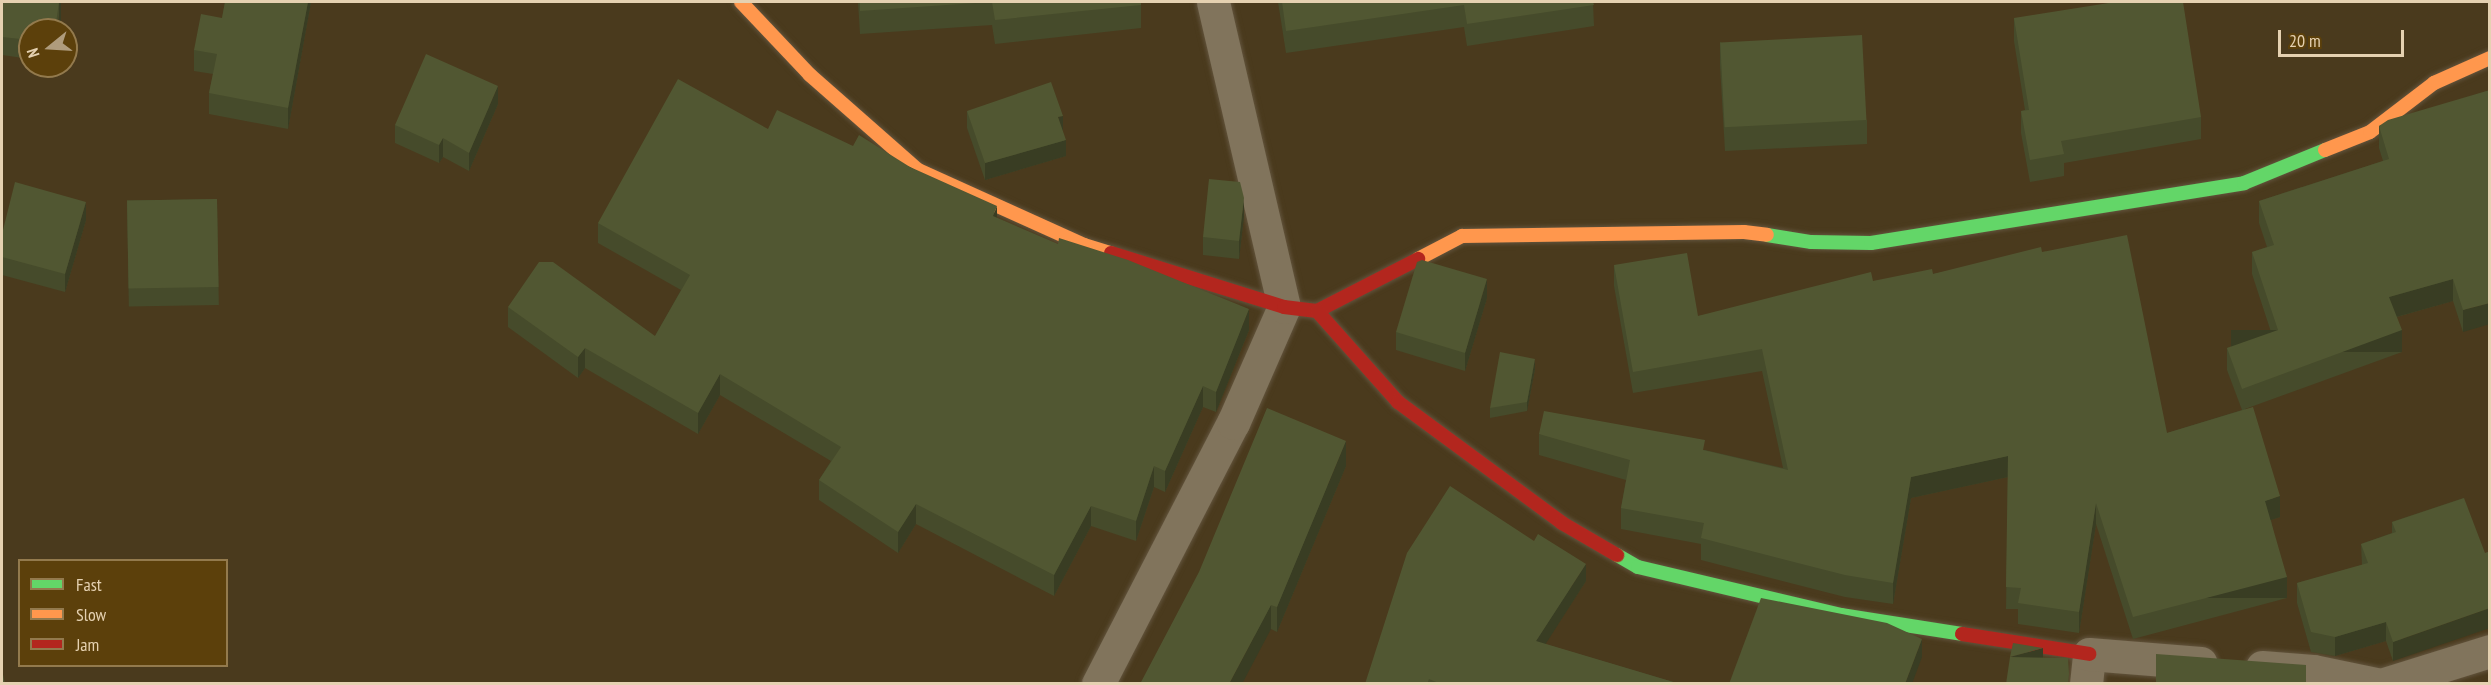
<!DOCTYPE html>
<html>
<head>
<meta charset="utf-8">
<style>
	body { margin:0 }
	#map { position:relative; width:2491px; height:685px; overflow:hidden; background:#4a3a1d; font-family:"PT Sans Narrow",sans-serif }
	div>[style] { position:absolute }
	.roads { filter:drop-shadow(0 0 2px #62543d) drop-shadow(0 0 2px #62543d) }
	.street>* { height:33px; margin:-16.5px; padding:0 16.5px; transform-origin:16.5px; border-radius:16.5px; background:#81745c }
	.fast>* { height:14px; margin:-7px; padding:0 7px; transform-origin:7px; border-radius:7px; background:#63d668 }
	.slow>* { height:14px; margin:-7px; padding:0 7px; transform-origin:7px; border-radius:7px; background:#ff974d }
	.jam>* { height:14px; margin:-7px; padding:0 7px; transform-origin:7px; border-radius:7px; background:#b3261e }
	.wall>* { inset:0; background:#464b2b; transform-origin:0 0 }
	.shaded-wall>* { inset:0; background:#393d23; transform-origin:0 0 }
	.building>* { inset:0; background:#515732; transform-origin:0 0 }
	span { translate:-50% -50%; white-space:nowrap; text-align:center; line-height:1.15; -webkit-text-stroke:4.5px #5c400b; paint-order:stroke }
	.frame { position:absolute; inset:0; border:3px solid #e5d1b1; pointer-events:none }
	.legend { position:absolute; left:18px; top:559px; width:210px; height:108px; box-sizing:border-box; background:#5c400b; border:2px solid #937a4d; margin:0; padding:8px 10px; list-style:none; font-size:18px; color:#e5d1b1 }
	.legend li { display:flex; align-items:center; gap:12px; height:30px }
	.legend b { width:30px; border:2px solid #937a4d }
	.north { position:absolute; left:18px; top:18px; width:60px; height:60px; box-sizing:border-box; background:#5c400b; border:2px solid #937a4d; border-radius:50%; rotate:252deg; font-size:16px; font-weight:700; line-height:24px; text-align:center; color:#e5d1b1 }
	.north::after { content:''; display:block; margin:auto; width:21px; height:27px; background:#af9c7d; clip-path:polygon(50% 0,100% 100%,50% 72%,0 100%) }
	.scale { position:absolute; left:2278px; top:30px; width:126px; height:27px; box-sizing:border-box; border:3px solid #e5d1b1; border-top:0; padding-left:8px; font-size:18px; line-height:21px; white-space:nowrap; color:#e5d1b1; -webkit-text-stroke:4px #5c400b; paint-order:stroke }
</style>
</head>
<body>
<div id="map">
	<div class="roads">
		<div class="street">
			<i style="left:2262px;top:667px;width:51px;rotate:4.5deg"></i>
			<i style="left:2313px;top:671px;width:64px;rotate:11.7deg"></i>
			<i style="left:1098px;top:684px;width:294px;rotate:-62.7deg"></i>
			<i style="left:1233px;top:423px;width:127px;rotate:-66.3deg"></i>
			<i style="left:1284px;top:307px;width:313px;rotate:-103.1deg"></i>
			<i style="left:2086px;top:684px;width:30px;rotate:-84deg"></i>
			<i style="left:2089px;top:654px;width:112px;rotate:4.6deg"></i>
			<i style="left:2384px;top:684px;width:111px;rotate:-17.3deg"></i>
		</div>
		<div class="fast">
			<i style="left:1767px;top:235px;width:45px;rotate:9deg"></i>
			<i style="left:1811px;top:242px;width:60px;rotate:1deg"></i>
			<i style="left:1871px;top:243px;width:378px;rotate:-9.1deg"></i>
			<i style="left:2244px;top:183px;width:87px;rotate:-22.2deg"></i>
			<i style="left:1617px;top:555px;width:24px;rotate:30deg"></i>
			<i style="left:1638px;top:567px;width:209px;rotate:13.3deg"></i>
			<i style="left:1841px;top:615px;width:122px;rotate:8.9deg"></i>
		</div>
		<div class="slow">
			<i style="left:741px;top:2px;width:100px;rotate:46.6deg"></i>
			<i style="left:810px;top:75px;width:144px;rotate:41.3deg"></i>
			<i style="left:918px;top:170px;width:182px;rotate:24.3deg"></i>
			<i style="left:1084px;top:245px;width:28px;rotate:17deg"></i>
			<i style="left:2325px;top:150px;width:48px;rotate:-21.8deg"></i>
			<i style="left:2370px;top:132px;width:81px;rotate:-37.4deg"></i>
			<i style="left:2434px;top:83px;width:61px;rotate:-24.1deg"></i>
			<i style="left:1418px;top:259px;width:50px;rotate:-27.6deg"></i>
			<i style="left:1462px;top:236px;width:282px;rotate:-0.8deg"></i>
			<i style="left:1744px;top:232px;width:23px;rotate:7deg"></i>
		</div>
		<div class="jam">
			<i style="left:1111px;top:253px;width:181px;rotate:17.3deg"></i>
			<i style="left:1284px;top:307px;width:33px;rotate:7deg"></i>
			<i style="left:1317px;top:311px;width:114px;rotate:-27.2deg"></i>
			<i style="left:1317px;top:311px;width:122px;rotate:48.3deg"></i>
			<i style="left:1398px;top:402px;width:204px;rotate:36.4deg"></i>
			<i style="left:1562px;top:523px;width:64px;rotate:30.2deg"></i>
			<i style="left:1962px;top:634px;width:129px;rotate:8.9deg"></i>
		</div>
	</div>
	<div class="wall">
		<i style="clip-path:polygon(2px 2px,61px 2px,57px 30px,30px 30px,30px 59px,2px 55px)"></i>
		<i style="clip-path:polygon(225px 2px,311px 2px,288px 129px,209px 114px,209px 93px,213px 74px,194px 71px,194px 50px,222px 18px)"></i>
		<i style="clip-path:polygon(858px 2px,1141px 2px,1141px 28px,995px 44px,992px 25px,860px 34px)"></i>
		<i style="clip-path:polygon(1278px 2px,1593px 2px,1594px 26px,1467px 46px,1464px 27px,1286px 53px)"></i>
		<i style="clip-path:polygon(2014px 18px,2201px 117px,2201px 139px,2064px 163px,2064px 176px,2030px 182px,2021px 133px,2021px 111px,2025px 110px,2014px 41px)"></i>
		<i style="clip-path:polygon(1720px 42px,1867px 120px,1867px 144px,1725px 151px,1720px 66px)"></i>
		<i style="clip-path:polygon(2490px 90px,2463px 332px,2453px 301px,2397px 317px,2402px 352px,2245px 409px,2280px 517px,2271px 520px,2287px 598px,2133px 639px,2096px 524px,2079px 633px,2018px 624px,2018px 609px,2006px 609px,2008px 477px,1911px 498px,1893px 604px,1845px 597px,1701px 560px,1701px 544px,1621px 529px,1621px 508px,1626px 480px,1539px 455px,1539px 434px,1705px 450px,1783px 468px,1762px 371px,1633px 393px,1614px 286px,1614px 265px,1698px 316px,1873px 281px,1933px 274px,2042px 252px,2167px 433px,2242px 410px,2227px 370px,2227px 348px,2271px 332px,2252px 274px,2252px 252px,2267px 247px,2259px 223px,2259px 201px,2383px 161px,2379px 148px,2379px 126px)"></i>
		<i style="clip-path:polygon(498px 104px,469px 171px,443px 157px,439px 163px,395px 143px,395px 125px)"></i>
		<i style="clip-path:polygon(967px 111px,1063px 132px,1066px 156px,985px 180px,967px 128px)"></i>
		<i style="clip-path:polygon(768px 129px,853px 146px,910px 167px,997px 218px,1249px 330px,1216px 412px,1203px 407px,1165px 492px,1154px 487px,1136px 541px,1091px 526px,1054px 596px,916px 524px,898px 553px,819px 500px,819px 480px,831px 461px,720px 395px,698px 434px,585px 368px,578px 378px,508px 327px,508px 307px,655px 336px,681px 290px,598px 243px,598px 223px)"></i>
		<i style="left:217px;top:199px;width:106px;height:90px;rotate:89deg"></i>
		<i style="clip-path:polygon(1244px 216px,1239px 259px,1203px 255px,1203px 237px)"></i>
		<i style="clip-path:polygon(86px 220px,65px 292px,2px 275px,2px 234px)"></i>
		<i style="clip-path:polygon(1487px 298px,1465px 371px,1396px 350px,1396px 332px)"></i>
		<i style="clip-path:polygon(1535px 369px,1527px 411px,1490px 418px,1490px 408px)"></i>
		<i style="clip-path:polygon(1346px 466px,1277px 632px,1271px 629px,1140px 684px)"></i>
		<i style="clip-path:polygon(2464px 498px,2393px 661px,2386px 641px,2335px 656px,2311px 652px,2297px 603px,2297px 583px,2362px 565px,2361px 544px,2392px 533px,2392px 522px)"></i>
		<i style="clip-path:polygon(1586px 581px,1545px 644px,1680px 684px,1365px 684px)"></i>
	</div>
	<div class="shaded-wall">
		<i style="left:59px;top:2px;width:2px;height:28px"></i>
		<i style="clip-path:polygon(308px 2px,311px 2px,288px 129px,288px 108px)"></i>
		<i style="clip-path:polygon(498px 86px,498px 104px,469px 171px,469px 153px)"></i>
		<i style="clip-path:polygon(1063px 116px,1063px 132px,1058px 117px)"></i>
		<i style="clip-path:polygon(443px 138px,443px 157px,439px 163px,439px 145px)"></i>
		<i style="clip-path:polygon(1066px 140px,1066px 156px,985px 180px,985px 163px)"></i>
		<i style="clip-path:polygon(1244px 198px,1244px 216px,1239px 259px,1239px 241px)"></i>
		<i style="clip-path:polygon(86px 202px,86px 220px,65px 292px,65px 274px)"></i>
		<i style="clip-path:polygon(997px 206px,997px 226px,993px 216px)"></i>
		<i style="clip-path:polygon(1487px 279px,1487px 298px,1465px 371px,1465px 353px)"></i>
		<i style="clip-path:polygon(2453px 279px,2453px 301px,2389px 319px,2389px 297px)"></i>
		<i style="clip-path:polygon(2490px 303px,2490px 324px,2463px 332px,2463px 310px)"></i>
		<i style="clip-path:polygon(1249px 309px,1249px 330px,1216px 412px,1216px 392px)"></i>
		<i style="left:2402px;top:330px;width:22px;height:171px;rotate:90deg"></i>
		<i style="clip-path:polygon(585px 348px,585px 368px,578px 378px,578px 357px)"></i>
		<i style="clip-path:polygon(1535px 359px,1535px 369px,1527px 411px,1527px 402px)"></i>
		<i style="clip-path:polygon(720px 374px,720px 395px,698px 434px,698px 413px)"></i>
		<i style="clip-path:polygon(1203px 386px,1203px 407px,1165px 492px,1165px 471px)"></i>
		<i style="clip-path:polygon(1346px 441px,1346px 466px,1277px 632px,1277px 607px)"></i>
		<i style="clip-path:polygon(2008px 456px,2008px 477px,1911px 498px,1893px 604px,1893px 583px,1911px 477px)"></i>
		<i style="clip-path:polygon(1154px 466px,1154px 487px,1136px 541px,1136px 521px)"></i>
		<i style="clip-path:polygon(2280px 496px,2280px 517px,2265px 522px,2265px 501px)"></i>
		<i style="clip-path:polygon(2096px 503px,2096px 524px,2079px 633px,2079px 612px)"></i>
		<i style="clip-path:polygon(916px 504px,916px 524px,898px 553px,898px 532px)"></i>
		<i style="clip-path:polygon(1091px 506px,1091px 526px,1054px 596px,1054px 575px)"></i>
		<i style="clip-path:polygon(1586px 564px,1586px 581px,1536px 659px,1536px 641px)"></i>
		<i style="left:2287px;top:577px;width:21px;height:159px;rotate:90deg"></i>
		<i style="clip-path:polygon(1271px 605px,1271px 629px,1242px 684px,1229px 684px)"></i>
		<i style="clip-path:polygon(2490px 608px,2490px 628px,2393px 661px,2393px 642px)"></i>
		<i style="clip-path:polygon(2386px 622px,2386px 641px,2335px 656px,2335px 637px)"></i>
		<i style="clip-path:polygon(1922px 639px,1922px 657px,1912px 684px,1905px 684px)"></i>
		<i style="clip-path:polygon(2043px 648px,2043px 666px,2010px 657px)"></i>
	</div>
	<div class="building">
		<i style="clip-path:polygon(2px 2px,59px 2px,55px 30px,30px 30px,30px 40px,2px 37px)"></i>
		<i style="clip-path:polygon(225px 2px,308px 2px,288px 108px,209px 93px,217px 54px,194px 50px,201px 14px,222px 18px)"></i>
		<i style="clip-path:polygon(860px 2px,990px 2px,860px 11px)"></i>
		<i style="clip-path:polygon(992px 2px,1141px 2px,1141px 5px,995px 20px)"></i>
		<i style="clip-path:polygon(1282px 2px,1593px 2px,1594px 5px,1467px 24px,1464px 5px,1286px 31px)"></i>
		<i style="clip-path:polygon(2115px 2px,2183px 2px,2201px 117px,2061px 141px,2064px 154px,2030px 160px,2021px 111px,2029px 110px,2014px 18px)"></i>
		<i style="left:1862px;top:35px;width:85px;height:142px;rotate:87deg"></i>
		<i style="clip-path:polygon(426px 54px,498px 86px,469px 153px,443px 138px,439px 145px,395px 125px)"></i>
		<i style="clip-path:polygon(678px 79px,768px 129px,777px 110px,853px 146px,859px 135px,910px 167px,997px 206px,993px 216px,1058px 244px,1059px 238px,1128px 260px,1249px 309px,1216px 392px,1203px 386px,1165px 471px,1154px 466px,1136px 521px,1091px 506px,1054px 575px,916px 504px,898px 532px,819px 480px,841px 447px,720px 374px,698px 413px,585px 348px,578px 357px,508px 307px,539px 262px,553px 262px,655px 336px,690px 275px,598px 223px)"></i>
		<i style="clip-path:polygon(1051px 82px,1063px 116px,1058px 117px,1066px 140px,985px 163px,967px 111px)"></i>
		<i style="clip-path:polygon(2490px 90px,2490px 303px,2463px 310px,2453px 279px,2389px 297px,2402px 330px,2242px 389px,2227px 348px,2278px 330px,2252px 252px,2274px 245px,2259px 201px,2389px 159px,2379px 126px,2388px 120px)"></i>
		<i style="clip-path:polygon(1209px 179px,1240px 182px,1244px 198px,1239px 241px,1203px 237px)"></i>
		<i style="clip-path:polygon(15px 182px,86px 202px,65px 274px,2px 257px,2px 234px)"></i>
		<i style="left:217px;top:199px;width:88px;height:90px;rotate:89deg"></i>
		<i style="clip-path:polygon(2127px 235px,2167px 433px,2253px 407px,2280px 496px,2265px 501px,2287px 577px,2133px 617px,2096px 503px,2079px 612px,2018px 603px,2021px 588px,2006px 587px,2008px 456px,1911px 477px,1893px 583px,1845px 575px,1701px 538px,1704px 523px,1621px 508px,1630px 460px,1539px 434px,1544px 411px,1705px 440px,1703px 450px,1788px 470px,1762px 349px,1633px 372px,1614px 265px,1687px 253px,1698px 316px,1871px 272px,1873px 281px,1932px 269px,1933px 274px,2041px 247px,2042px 252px)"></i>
		<i style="clip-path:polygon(1422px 260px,1487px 279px,1465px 353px,1396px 332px,1417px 262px)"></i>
		<i style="clip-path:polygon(1500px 352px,1535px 359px,1527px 402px,1490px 408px)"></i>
		<i style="clip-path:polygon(1267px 408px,1346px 441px,1277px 607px,1271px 605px,1229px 684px,1140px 684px,1199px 572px)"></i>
		<i style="clip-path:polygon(1450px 486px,1534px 541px,1538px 534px,1586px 564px,1536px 641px,1680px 684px,1441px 684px,1429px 679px,1427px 684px,1365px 684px,1407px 553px)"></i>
		<i style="clip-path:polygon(2464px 498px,2485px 553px,2490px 551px,2490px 608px,2393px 642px,2386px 622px,2335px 637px,2311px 632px,2297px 583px,2368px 563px,2361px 544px,2396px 532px,2392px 522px)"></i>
		<i style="clip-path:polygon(1761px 598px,1887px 623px,1922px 639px,1905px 684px,1729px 684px)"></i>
		<i style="clip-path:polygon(2013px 643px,2043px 648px,2010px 657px)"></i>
		<i style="clip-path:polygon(2156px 654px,2306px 665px,2306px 684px,2156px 684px)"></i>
		<i style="clip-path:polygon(2010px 657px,2068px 658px,2069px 674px,2068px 684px,2006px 684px)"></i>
		<i style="clip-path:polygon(2px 670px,5px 684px,2px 684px)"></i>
	</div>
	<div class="frame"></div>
	<ul class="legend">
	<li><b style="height:8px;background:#63d668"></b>Fast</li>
	<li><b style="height:8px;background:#ff974d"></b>Slow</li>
	<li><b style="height:8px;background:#b3261e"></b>Jam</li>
	</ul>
	<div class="north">N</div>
	<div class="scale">20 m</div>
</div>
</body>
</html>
